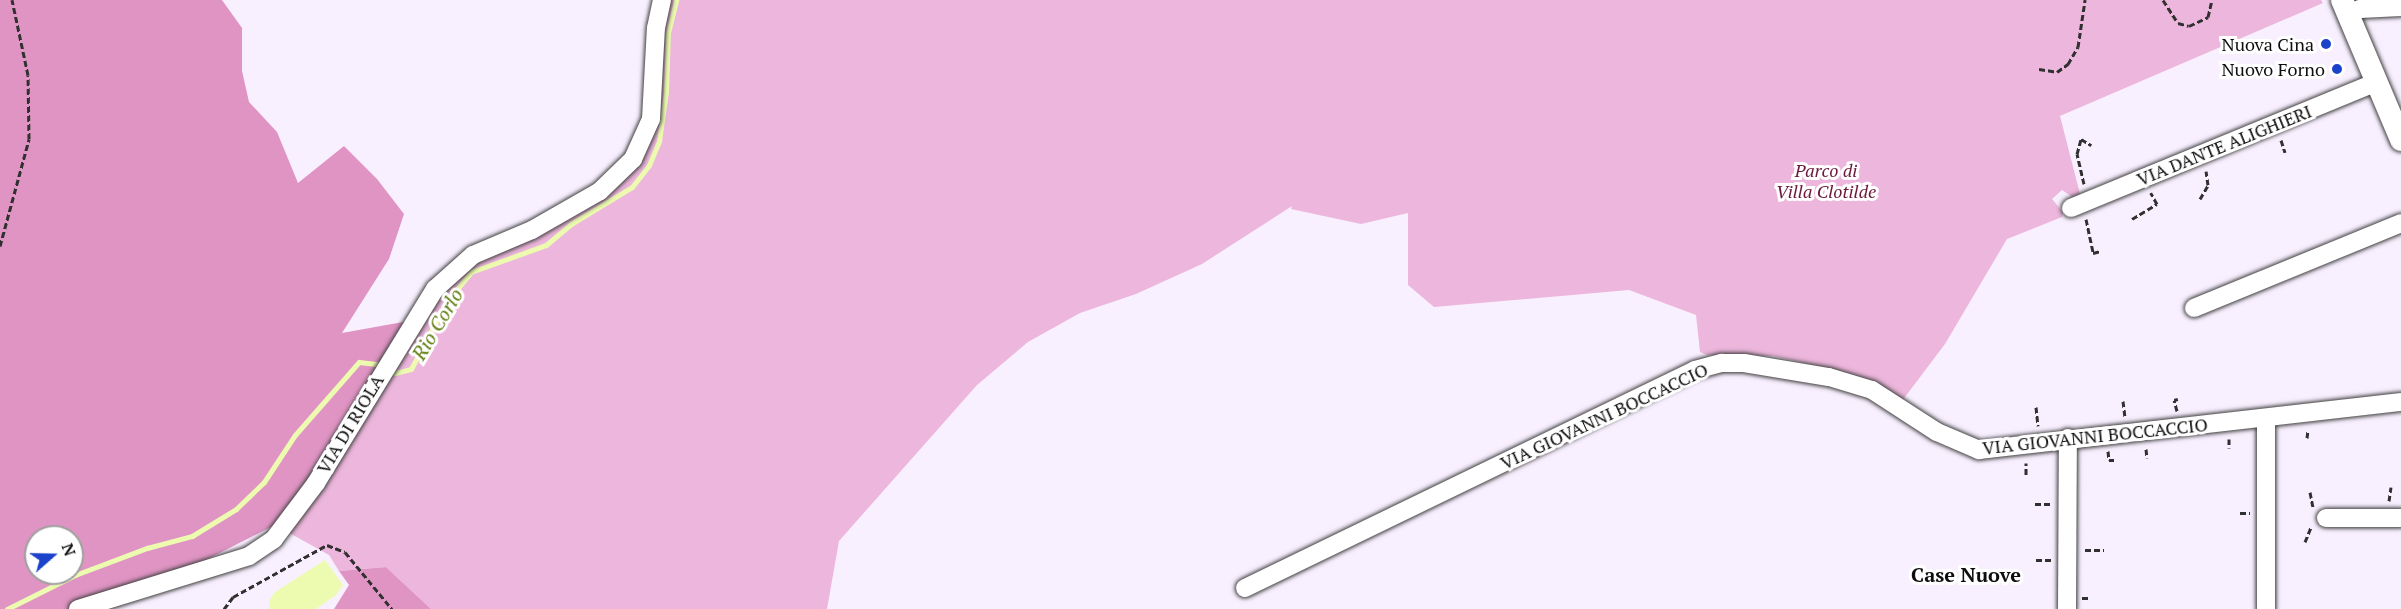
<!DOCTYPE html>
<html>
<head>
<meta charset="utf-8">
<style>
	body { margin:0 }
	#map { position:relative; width:2401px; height:609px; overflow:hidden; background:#f9f0ff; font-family:"PT Serif",serif }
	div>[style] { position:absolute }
	.green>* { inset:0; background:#edb6dc }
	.forest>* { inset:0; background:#df94c3 }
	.water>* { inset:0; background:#ecfbb0 }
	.stream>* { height:5px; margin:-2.5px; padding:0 2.5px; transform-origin:2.5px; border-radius:2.5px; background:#ecfbb0 }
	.path>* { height:3px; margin-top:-1.5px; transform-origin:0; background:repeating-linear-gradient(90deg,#303030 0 6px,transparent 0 9px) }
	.roads { filter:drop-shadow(0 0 2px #414141) drop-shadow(0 0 2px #414141) }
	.minor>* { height:18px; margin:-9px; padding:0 9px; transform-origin:9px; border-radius:9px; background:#fff }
	.tertiary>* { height:22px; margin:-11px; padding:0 11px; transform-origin:11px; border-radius:11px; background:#fff }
	.dots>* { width:16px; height:16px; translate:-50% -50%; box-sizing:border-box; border:3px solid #fff; border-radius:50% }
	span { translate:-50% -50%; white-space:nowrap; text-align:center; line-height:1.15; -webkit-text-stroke:6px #fff; paint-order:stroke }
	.poi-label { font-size:18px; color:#0e0e0e }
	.right { translate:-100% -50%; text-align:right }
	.street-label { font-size:18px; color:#0e0e0e }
	.park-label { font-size:18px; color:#6c1939; font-style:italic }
	.water-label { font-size:20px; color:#607d0e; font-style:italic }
	.neighbourhood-label { font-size:20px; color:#0e0e0e; font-weight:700 }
	.north { position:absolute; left:24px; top:525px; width:60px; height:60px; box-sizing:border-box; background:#fff; border:2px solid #9f9f9f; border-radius:50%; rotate:70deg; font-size:16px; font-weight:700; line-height:24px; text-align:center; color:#0e0e0e }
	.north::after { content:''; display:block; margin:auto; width:21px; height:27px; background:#1b42ca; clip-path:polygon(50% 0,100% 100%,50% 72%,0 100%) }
</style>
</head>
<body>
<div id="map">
	<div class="green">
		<i style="clip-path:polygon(670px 0,2321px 0,2323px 3px,2060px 116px,2080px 194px,2074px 198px,2062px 190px,2052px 199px,2063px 212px,2062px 217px,2007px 239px,1945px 344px,1902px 401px,1874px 385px,1822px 367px,1773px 356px,1707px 355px,1700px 352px,1696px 315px,1629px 290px,1434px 307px,1408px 285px,1408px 213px,1361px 224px,1291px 209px,1292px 206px,1202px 264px,1136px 294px,1080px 313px,1028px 342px,977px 385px,839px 541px,827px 609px,431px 609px,386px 567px,339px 571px,329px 555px,275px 525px,414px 320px,472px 253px,592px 201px,646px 143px,655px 52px)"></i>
	</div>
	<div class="forest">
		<i style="clip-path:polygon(evenodd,0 0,222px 0,242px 28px,242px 71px,249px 102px,277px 132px,298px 183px,344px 146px,377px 179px,404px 214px,389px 259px,342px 333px,414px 320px,389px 373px,275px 525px,194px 566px,71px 609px,0 609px,0 0,36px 537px,72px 537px,72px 573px,36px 573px,36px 537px)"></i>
		<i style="clip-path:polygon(386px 567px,431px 609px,334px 609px,349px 585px,339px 571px)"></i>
	</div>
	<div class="water">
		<i style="clip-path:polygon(325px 560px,343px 585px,336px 595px,316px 609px,270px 609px,269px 601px,275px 592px)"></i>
	</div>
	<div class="stream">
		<i style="left:7px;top:609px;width:76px;rotate:-26.6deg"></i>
		<i style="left:75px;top:575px;width:77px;rotate:-20.6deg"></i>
		<i style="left:147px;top:548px;width:47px;rotate:-14.9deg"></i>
		<i style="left:192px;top:536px;width:52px;rotate:-31.5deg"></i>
		<i style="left:236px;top:509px;width:39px;rotate:-44deg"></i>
		<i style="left:264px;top:482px;width:56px;rotate:-56.6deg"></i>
		<i style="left:295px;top:435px;width:97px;rotate:-48.8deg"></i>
		<i style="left:359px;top:362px;width:17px;rotate:7deg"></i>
		<i style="left:376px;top:364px;width:21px;rotate:25deg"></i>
		<i style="left:395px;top:373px;width:16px;rotate:-14deg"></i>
		<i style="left:411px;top:369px;width:77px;rotate:-62.1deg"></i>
		<i style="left:447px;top:301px;width:38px;rotate:-50deg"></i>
		<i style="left:471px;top:272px;width:80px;rotate:-19.8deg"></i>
		<i style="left:546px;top:245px;width:33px;rotate:-40deg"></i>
		<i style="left:571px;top:224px;width:71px;rotate:-31.2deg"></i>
		<i style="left:632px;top:187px;width:28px;rotate:-52deg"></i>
		<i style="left:649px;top:165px;width:26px;rotate:-67deg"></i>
		<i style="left:659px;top:141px;width:49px;rotate:-81.9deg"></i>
		<i style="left:666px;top:92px;width:59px;rotate:-88.1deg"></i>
		<i style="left:668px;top:33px;width:34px;rotate:-76deg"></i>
	</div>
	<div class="path">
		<i style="left:2163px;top:0;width:27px;rotate:57deg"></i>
		<i style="left:2178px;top:23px;width:11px;rotate:15deg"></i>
		<i style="left:2189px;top:26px;width:21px;rotate:-25deg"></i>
		<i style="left:2208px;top:17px;width:17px;rotate:-77deg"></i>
		<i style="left:2039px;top:69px;width:18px;rotate:9deg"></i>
		<i style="left:2057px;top:72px;width:14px;rotate:-36deg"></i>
		<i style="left:2068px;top:64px;width:20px;rotate:-60deg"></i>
		<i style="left:2078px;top:47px;width:48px;rotate:-81.5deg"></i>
		<i style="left:2281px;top:140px;width:13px;rotate:72deg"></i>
		<i style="left:2084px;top:184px;width:31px;rotate:-103deg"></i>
		<i style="left:2077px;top:154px;width:16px;rotate:-75deg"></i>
		<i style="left:2081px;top:139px;width:12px;rotate:31deg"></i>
		<i style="left:2200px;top:199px;width:16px;rotate:-60deg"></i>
		<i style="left:2208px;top:185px;width:14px;rotate:-98deg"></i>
		<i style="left:2086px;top:219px;width:35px;rotate:78deg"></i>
		<i style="left:2093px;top:253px;width:8px;rotate:-14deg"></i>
		<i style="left:2132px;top:219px;width:29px;rotate:-31deg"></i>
		<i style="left:2157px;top:204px;width:13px;rotate:-119deg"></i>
		<i style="left:0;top:246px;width:111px;rotate:-74.8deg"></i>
		<i style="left:29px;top:139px;width:64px;rotate:-90.9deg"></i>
		<i style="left:28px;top:75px;width:77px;rotate:-102deg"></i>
		<i style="left:2123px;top:401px;width:16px;rotate:83deg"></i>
		<i style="left:2036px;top:407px;width:19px;rotate:84deg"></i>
		<i style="left:2177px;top:411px;width:11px;rotate:-105deg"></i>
		<i style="left:2174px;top:400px;width:4px;rotate:-14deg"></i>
		<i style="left:2307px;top:438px;width:8px;rotate:-83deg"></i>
		<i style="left:2229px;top:439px;width:9px;rotate:90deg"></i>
		<i style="left:2146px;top:449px;width:9px;rotate:84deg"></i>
		<i style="left:2108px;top:451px;width:9px;rotate:84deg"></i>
		<i style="left:2109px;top:460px;width:5px"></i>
		<i style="left:2026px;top:475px;width:12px;rotate:-90deg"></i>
		<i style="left:2310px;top:492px;width:15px;rotate:79deg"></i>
		<i style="left:2389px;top:501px;width:14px;rotate:-82deg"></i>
		<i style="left:2035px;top:504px;width:16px"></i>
		<i style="left:2240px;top:513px;width:10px"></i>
		<i style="left:2305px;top:542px;width:16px;rotate:-68deg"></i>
		<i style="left:2085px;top:550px;width:19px"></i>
		<i style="left:2036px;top:560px;width:16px"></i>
		<i style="left:2082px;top:598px;width:9px"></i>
		<i style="left:224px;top:609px;width:15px;rotate:-53deg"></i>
		<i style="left:233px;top:597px;width:107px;rotate:-29deg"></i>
		<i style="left:327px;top:545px;width:19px;rotate:21deg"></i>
		<i style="left:345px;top:552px;width:74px;rotate:50.5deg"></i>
	</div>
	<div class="roads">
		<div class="minor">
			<i style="left:2348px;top:13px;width:13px;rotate:-18deg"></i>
			<i style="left:2360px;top:9px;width:41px;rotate:-2.8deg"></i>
			<i style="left:2071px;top:208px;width:330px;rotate:-22.4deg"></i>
			<i style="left:2194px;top:308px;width:224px;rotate:-22.3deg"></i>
			<i style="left:2266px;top:418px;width:191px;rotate:90deg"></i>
			<i style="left:2326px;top:518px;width:75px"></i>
			<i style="left:1245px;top:588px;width:500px;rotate:-25.85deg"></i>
			<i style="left:1695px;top:370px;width:28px;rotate:-15deg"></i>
			<i style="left:1722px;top:363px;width:22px"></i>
			<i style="left:1744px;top:363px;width:86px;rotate:9.4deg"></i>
			<i style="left:1829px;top:377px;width:45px;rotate:16.8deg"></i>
			<i style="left:1872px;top:390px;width:77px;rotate:32.9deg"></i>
			<i style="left:1937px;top:432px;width:46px;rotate:23.2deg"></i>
			<i style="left:1979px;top:450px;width:425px;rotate:-6.5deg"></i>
			<i style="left:78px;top:609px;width:179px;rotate:-17.2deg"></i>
			<i style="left:249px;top:556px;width:30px;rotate:-34deg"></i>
			<i style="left:274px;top:539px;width:70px;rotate:-53.1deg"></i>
			<i style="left:316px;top:483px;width:228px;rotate:-58.5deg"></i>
			<i style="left:435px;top:289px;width:51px;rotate:-41.8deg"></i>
			<i style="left:473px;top:255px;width:64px;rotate:-23deg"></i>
			<i style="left:532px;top:230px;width:78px;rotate:-29.8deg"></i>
			<i style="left:600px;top:191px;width:46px;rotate:-44.1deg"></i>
			<i style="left:633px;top:159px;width:44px;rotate:-65.8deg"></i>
			<i style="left:651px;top:119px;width:91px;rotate:-86.9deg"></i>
			<i style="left:656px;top:28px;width:29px;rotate:-78deg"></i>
			<i style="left:2067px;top:609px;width:171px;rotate:-89.7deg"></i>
		</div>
		<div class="tertiary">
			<i style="left:2342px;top:0;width:152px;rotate:67.1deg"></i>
		</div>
	</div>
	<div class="dots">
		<i style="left:2326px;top:44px;background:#1b42ca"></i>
		<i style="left:2337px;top:69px;background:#1b42ca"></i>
	</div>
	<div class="poi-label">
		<span class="right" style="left:2314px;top:44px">Nuova Cina</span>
		<span class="right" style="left:2325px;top:69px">Nuovo Forno</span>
	</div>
	<div class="street-label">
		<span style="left:2224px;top:145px;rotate:-22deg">VIA DANTE ALIGHIERI</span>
		<span style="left:1604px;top:416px;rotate:-25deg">VIA GIOVANNI BOCCACCIO</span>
		<span style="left:350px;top:424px;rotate:-59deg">VIA DI RIOLA</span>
		<span style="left:2095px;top:436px;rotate:-6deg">VIA GIOVANNI BOCCACCIO</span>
	</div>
	<div class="park-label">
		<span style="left:1826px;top:181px">Parco di<br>Villa Clotilde</span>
	</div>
	<div class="water-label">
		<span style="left:437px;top:324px;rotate:-59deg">Rio Corlo</span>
	</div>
	<div class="neighbourhood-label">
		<span style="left:1966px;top:574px">Case Nuove</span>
	</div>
	<div class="north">N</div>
</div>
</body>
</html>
